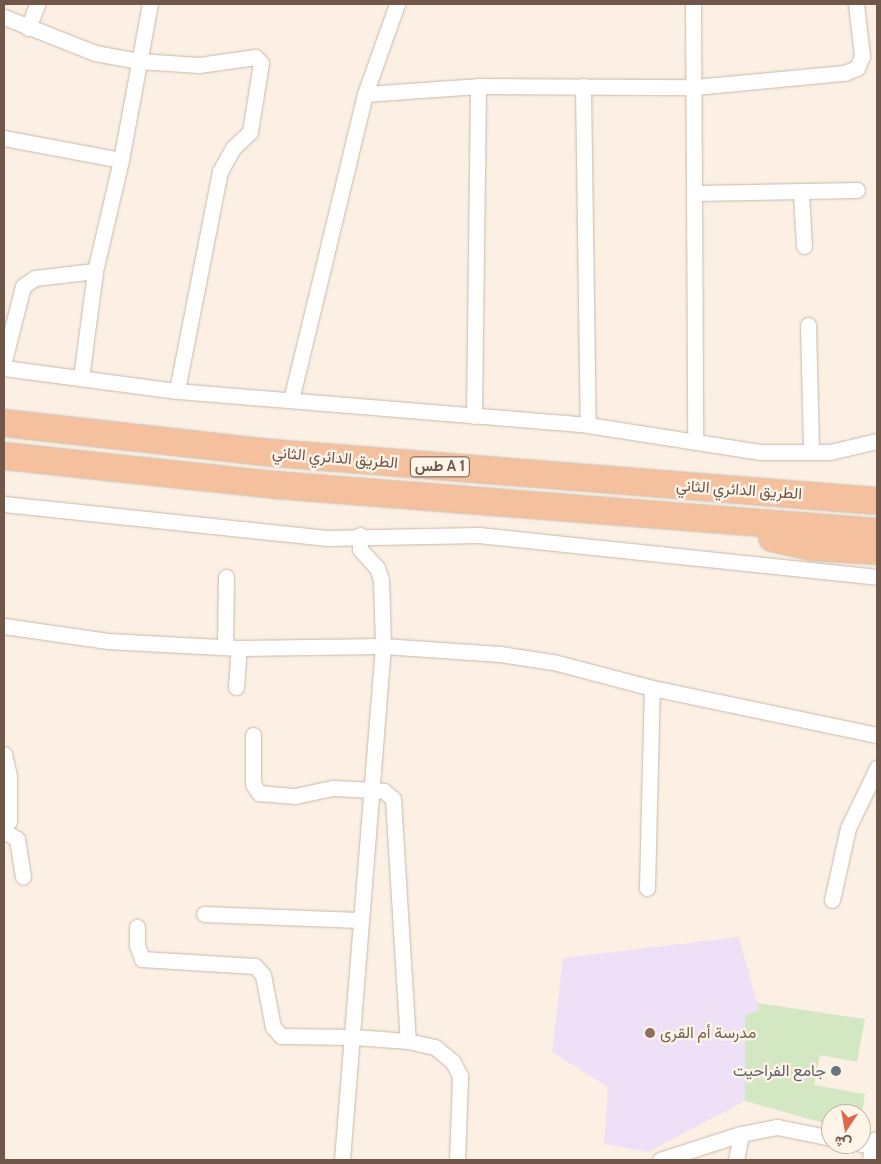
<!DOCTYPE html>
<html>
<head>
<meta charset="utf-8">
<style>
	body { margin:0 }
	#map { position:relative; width:881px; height:1164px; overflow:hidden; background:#fbf0e3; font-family:Cabin,Vazirmatn,sans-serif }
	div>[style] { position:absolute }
	.education>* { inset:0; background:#ede0f7 }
	.green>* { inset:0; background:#d3e7c2 }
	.roads { filter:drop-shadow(0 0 1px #cbb7aa) drop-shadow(0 0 1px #cbb7aa) }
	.minor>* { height:15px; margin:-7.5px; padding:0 7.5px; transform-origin:7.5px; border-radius:7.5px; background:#fff }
	.secondary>* { height:22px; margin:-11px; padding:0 11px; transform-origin:11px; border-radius:11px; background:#fff }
	.trunk>* { height:26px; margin:-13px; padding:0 13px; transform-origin:13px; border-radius:13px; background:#f4c09e }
	.dots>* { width:14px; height:14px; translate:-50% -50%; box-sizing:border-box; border:2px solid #fef4e8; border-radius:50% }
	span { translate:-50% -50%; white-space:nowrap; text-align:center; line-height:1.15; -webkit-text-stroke:4.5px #fef4e8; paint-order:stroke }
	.shield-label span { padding:1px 4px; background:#fef4e8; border:1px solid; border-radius:4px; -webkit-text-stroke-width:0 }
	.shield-label { font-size:15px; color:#71564a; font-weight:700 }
	.street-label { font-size:16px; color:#71564a }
	.education-label { font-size:16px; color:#785e54 }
	.left { translate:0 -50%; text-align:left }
	.worship-label { font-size:16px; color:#5b616d }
	.right { translate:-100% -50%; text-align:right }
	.frame { position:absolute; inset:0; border:5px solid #71564a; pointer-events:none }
	.north { position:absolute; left:821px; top:1104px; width:50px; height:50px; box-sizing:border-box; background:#fef4e8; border:1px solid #c6b5a9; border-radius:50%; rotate:192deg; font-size:14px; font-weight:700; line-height:20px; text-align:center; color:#71564a }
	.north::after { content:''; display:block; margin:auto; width:18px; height:22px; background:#de674e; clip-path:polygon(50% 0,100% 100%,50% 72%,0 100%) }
</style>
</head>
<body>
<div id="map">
	<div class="education">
		<i style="clip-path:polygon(739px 937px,759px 1010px,745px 1015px,745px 1101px,648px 1152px,604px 1144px,608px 1087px,552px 1052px,563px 958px)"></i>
	</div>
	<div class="green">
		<i style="clip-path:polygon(757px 1003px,865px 1019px,857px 1062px,820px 1055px,814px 1085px,865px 1094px,861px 1121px,861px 1114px,831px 1114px,831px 1125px,745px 1101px,745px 1015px,759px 1010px)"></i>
	</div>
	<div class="roads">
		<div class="minor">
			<i style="left:693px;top:4px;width:438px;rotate:89.7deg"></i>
			<i style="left:4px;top:17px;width:98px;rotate:21.6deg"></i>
			<i style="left:95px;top:53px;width:45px;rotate:10.3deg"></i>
			<i style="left:139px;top:61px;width:60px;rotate:3.8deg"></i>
			<i style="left:199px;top:65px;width:57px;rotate:-8.1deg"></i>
			<i style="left:255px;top:57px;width:8px;rotate:45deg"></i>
			<i style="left:261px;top:63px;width:70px;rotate:99.1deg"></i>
			<i style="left:250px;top:132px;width:23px;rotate:137deg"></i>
			<i style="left:233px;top:148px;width:26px;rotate:119deg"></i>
			<i style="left:220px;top:171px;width:224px;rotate:101.1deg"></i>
			<i style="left:28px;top:28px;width:26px;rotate:-69deg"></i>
			<i style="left:583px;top:86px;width:339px;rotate:89.2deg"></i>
			<i style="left:365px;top:94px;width:113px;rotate:-4deg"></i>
			<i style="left:478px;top:86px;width:217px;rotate:0.3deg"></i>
			<i style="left:695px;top:87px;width:150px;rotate:-5.4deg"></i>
			<i style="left:844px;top:73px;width:14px;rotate:-21deg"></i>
			<i style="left:857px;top:68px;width:13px;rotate:-67deg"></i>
			<i style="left:862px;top:56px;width:52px;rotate:-96.6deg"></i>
			<i style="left:4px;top:138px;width:119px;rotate:10.6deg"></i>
			<i style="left:696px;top:193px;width:161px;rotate:-1.1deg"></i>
			<i style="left:801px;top:193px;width:53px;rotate:86.8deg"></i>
			<i style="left:808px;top:325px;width:127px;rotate:88.6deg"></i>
			<i style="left:4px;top:361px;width:77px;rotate:-75.8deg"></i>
			<i style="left:23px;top:286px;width:14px;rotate:-34deg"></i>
			<i style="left:35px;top:278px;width:60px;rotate:-6.7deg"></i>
			<i style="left:4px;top:368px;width:175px;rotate:7.6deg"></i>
			<i style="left:177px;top:391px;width:412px;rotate:4.7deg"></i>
			<i style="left:588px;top:425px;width:175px;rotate:8.9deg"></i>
			<i style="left:761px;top:452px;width:69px"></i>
			<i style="left:830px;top:452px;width:48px;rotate:-13.2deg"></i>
			<i style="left:81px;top:378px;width:108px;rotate:-82.5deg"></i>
			<i style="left:95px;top:271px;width:114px;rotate:-76.8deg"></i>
			<i style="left:121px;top:160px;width:159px;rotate:-79.5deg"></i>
			<i style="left:291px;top:400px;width:315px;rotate:-76.4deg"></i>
			<i style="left:365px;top:94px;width:96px;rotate:-70.4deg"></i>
			<i style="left:474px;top:416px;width:330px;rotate:-89.3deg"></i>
			<i style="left:4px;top:504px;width:325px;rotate:6deg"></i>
			<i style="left:327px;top:538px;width:152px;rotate:-1.1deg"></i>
			<i style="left:479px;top:535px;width:400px;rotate:6deg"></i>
			<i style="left:4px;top:626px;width:105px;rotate:8.2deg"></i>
			<i style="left:108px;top:641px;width:131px;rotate:3.1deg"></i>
			<i style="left:239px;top:648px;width:144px;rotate:-0.8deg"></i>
			<i style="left:383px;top:646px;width:117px;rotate:3.9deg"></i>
			<i style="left:500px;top:654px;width:54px;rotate:8.6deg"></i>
			<i style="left:553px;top:662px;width:102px;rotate:14.7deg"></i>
			<i style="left:652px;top:688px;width:230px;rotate:11.8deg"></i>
			<i style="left:225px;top:647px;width:70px;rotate:-89.2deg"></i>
			<i style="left:236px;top:687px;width:39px;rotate:-86deg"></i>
			<i style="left:253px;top:735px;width:49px;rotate:90deg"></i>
			<i style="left:253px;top:784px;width:11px;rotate:56deg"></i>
			<i style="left:259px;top:793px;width:36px;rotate:5deg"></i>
			<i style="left:295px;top:796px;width:40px;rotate:-12deg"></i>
			<i style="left:334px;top:788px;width:38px;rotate:3deg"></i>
			<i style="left:372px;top:790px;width:12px;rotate:5deg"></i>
			<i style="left:384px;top:791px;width:12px;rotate:42deg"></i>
			<i style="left:393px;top:799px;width:242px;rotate:86.5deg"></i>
			<i style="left:4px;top:754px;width:23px;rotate:77deg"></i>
			<i style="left:9px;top:776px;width:45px;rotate:90deg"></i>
			<i style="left:9px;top:821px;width:9px;rotate:122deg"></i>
			<i style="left:4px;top:831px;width:15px;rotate:32deg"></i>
			<i style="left:17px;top:839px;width:38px;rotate:81deg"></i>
			<i style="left:647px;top:888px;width:200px;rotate:-88.6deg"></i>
			<i style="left:832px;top:900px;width:74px;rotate:-77.5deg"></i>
			<i style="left:848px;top:828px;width:67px;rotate:-64.2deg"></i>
			<i style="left:204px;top:914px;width:155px;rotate:2.2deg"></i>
			<i style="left:137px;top:927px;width:18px;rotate:90deg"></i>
			<i style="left:137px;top:945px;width:15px;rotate:70deg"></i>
			<i style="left:142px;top:959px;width:113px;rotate:3.5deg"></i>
			<i style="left:255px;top:966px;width:12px;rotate:48deg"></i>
			<i style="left:263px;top:975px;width:53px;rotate:79.1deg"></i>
			<i style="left:273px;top:1027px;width:12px;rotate:48deg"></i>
			<i style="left:281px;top:1036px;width:73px;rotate:0.8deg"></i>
			<i style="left:354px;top:1037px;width:54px;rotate:4.2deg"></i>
			<i style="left:408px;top:1041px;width:28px;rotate:13deg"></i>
			<i style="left:435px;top:1047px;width:23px;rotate:40deg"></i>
			<i style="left:453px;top:1062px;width:16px;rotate:63deg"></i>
			<i style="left:460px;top:1076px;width:84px;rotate:92deg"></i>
			<i style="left:861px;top:1144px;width:15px;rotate:11deg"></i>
			<i style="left:342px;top:1160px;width:516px;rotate:-85.44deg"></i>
			<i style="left:383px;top:646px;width:66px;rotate:-91.7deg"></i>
			<i style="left:381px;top:580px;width:13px;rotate:-108deg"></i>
			<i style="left:377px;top:568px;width:25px;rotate:-132deg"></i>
			<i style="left:360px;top:549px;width:14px;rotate:-90deg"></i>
			<i style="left:660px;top:1160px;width:85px;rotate:-17.8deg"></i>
			<i style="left:741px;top:1134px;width:37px;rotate:-11deg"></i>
			<i style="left:777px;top:1127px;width:55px;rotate:11.5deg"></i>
			<i style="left:736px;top:1160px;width:26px;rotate:-79deg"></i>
		</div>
		<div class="secondary">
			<i style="left:874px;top:1160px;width:17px;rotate:-80deg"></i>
		</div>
		<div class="trunk">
			<i style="left:4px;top:423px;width:271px;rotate:6.4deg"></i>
			<i style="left:273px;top:453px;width:606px;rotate:4.54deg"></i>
			<i style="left:4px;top:456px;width:274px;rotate:6.1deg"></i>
			<i style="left:276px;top:485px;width:603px;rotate:4.47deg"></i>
			<i style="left:772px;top:538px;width:41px;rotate:12.7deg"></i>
			<i style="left:812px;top:547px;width:65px;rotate:3.5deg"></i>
		</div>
	</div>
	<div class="dots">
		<i style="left:650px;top:1033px;background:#8d6e63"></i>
		<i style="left:836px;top:1071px;background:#6b7280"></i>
	</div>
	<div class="shield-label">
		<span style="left:440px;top:467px">طس A 1</span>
	</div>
	<div class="street-label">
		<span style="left:335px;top:458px;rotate:5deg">الطريق الدائري الثاني</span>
		<span style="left:739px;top:490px;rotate:4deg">الطريق الدائري الثاني</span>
	</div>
	<div class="education-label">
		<span class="left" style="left:660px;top:1033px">مدرسة أم القرى</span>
	</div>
	<div class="worship-label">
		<span class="right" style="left:826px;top:1071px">جامع الفراحيت</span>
	</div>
	<div class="frame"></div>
	<div class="north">ش</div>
</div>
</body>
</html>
